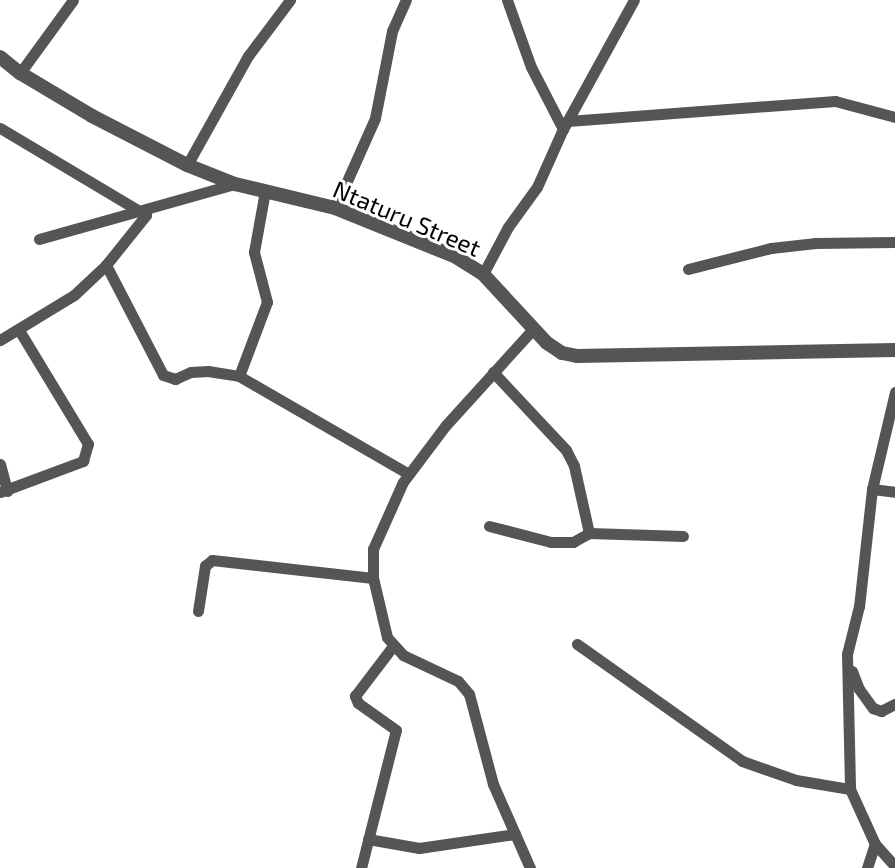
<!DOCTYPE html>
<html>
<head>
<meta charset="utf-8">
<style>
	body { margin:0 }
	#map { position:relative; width:895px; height:868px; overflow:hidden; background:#fff; font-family:"Exo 2",sans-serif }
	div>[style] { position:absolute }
	.minor>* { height:11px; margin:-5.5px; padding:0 5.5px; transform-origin:5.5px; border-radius:5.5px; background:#555 }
	.tertiary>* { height:14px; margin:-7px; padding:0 7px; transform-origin:7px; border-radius:7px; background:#555 }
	span { translate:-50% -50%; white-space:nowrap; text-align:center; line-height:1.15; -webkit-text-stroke:6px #fff; paint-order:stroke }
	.street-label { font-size:24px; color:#000 }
</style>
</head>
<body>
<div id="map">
	<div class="minor">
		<i style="left:507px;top:0;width:71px;rotate:70.3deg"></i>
		<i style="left:531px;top:67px;width:70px;rotate:62.7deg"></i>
		<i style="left:20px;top:73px;width:90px;rotate:-54deg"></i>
		<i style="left:568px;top:121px;width:268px;rotate:-4.3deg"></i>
		<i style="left:835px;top:101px;width:62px;rotate:14.9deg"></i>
		<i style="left:0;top:128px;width:170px;rotate:30.8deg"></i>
		<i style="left:146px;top:215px;width:64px;rotate:128.7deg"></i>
		<i style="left:106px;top:265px;width:44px;rotate:136.8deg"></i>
		<i style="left:74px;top:295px;width:87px;rotate:148.7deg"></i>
		<i style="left:187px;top:165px;width:125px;rotate:-60.8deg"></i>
		<i style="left:248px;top:56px;width:70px;rotate:-53.1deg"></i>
		<i style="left:335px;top:208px;width:98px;rotate:-66deg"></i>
		<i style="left:375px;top:118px;width:89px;rotate:-78.9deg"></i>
		<i style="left:392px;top:31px;width:34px;rotate:-66deg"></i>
		<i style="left:39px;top:239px;width:204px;rotate:-15.7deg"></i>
		<i style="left:106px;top:265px;width:124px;rotate:62.6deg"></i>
		<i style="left:163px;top:375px;width:13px;rotate:18deg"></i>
		<i style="left:175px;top:379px;width:17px;rotate:-24deg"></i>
		<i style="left:191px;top:372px;width:17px;rotate:-3deg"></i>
		<i style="left:208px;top:371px;width:31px;rotate:9deg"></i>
		<i style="left:239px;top:376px;width:196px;rotate:30deg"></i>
		<i style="left:688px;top:269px;width:86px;rotate:-14.2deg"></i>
		<i style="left:771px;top:248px;width:45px;rotate:-6.3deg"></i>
		<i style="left:816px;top:243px;width:79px;rotate:-0.7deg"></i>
		<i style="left:483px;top:274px;width:53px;rotate:-62deg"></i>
		<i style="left:508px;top:227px;width:49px;rotate:-54.1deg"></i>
		<i style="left:537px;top:187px;width:64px;rotate:-65.9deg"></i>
		<i style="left:563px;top:129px;width:147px;rotate:-61.2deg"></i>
		<i style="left:493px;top:372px;width:107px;rotate:46.9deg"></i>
		<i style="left:566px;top:450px;width:18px;rotate:63deg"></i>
		<i style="left:574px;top:466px;width:69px;rotate:77.4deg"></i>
		<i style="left:239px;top:376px;width:79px;rotate:-69.3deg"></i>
		<i style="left:267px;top:302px;width:52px;rotate:-104.6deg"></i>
		<i style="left:254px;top:252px;width:62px;rotate:-79.8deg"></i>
		<i style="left:895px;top:392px;width:100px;rotate:103.3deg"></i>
		<i style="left:872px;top:489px;width:118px;rotate:96.3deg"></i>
		<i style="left:859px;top:606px;width:49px;rotate:104deg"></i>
		<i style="left:847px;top:654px;width:135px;rotate:88.7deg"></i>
		<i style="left:850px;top:789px;width:60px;rotate:65.6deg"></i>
		<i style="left:875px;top:844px;width:30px;rotate:48deg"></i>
		<i style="left:0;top:464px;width:28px;rotate:75deg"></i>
		<i style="left:872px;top:489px;width:23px;rotate:7deg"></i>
		<i style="left:0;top:492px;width:89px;rotate:-20.5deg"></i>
		<i style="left:83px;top:461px;width:18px;rotate:-74deg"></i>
		<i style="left:88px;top:444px;width:133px;rotate:-121.2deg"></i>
		<i style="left:489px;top:526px;width:64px;rotate:14.5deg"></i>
		<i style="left:551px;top:542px;width:22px"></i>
		<i style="left:573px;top:542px;width:18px;rotate:-29deg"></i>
		<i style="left:589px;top:533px;width:94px;rotate:1.8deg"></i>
		<i style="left:198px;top:611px;width:46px;rotate:-81.2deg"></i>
		<i style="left:205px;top:566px;width:9px;rotate:-41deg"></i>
		<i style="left:212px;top:560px;width:162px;rotate:6.4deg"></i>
		<i style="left:577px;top:644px;width:202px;rotate:35.3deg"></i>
		<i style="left:742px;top:761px;width:57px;rotate:19.4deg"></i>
		<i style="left:796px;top:780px;width:55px;rotate:9.5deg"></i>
		<i style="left:852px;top:671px;width:19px;rotate:69deg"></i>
		<i style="left:859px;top:689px;width:24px;rotate:54deg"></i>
		<i style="left:873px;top:708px;width:9px;rotate:21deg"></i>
		<i style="left:881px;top:711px;width:16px;rotate:-27deg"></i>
		<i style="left:368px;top:839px;width:52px;rotate:10deg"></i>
		<i style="left:419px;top:848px;width:97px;rotate:-8.3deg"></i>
		<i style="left:361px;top:868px;width:142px;rotate:-75.8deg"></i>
		<i style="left:396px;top:730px;width:47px;rotate:-144.6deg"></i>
		<i style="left:358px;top:703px;width:8px;rotate:-113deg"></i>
		<i style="left:355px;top:696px;width:63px;rotate:-52.8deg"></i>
		<i style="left:530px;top:868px;width:92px;rotate:-113.8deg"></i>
		<i style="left:493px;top:784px;width:93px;rotate:-104.9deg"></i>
		<i style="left:469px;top:694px;width:17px;rotate:-130deg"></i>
		<i style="left:458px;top:681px;width:61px;rotate:-154.7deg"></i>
		<i style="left:403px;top:655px;width:24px;rotate:-132deg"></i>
		<i style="left:387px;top:637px;width:61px;rotate:-103.3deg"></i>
		<i style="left:373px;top:578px;width:29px;rotate:-90deg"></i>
		<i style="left:373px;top:549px;width:73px;rotate:-65.9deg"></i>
		<i style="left:403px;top:482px;width:71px;rotate:-53deg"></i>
		<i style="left:446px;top:425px;width:130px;rotate:-47.8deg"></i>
		<i style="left:867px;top:868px;width:25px;rotate:-72deg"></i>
	</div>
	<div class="tertiary">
		<i style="left:0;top:57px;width:26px;rotate:39deg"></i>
		<i style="left:20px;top:73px;width:84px;rotate:30.8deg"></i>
		<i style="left:92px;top:116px;width:107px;rotate:27.3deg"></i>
		<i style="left:187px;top:165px;width:52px;rotate:21.6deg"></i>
		<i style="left:235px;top:184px;width:103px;rotate:13.5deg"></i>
		<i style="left:335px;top:208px;width:131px;rotate:22deg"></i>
		<i style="left:456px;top:257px;width:32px;rotate:32deg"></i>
		<i style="left:483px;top:274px;width:94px;rotate:47.2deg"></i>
		<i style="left:547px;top:343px;width:18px;rotate:34deg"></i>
		<i style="left:562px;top:353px;width:15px;rotate:11deg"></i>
		<i style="left:577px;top:356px;width:318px;rotate:-1.1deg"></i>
	</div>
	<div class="street-label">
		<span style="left:407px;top:218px;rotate:23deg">Ntaturu Street</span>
	</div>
</div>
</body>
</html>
